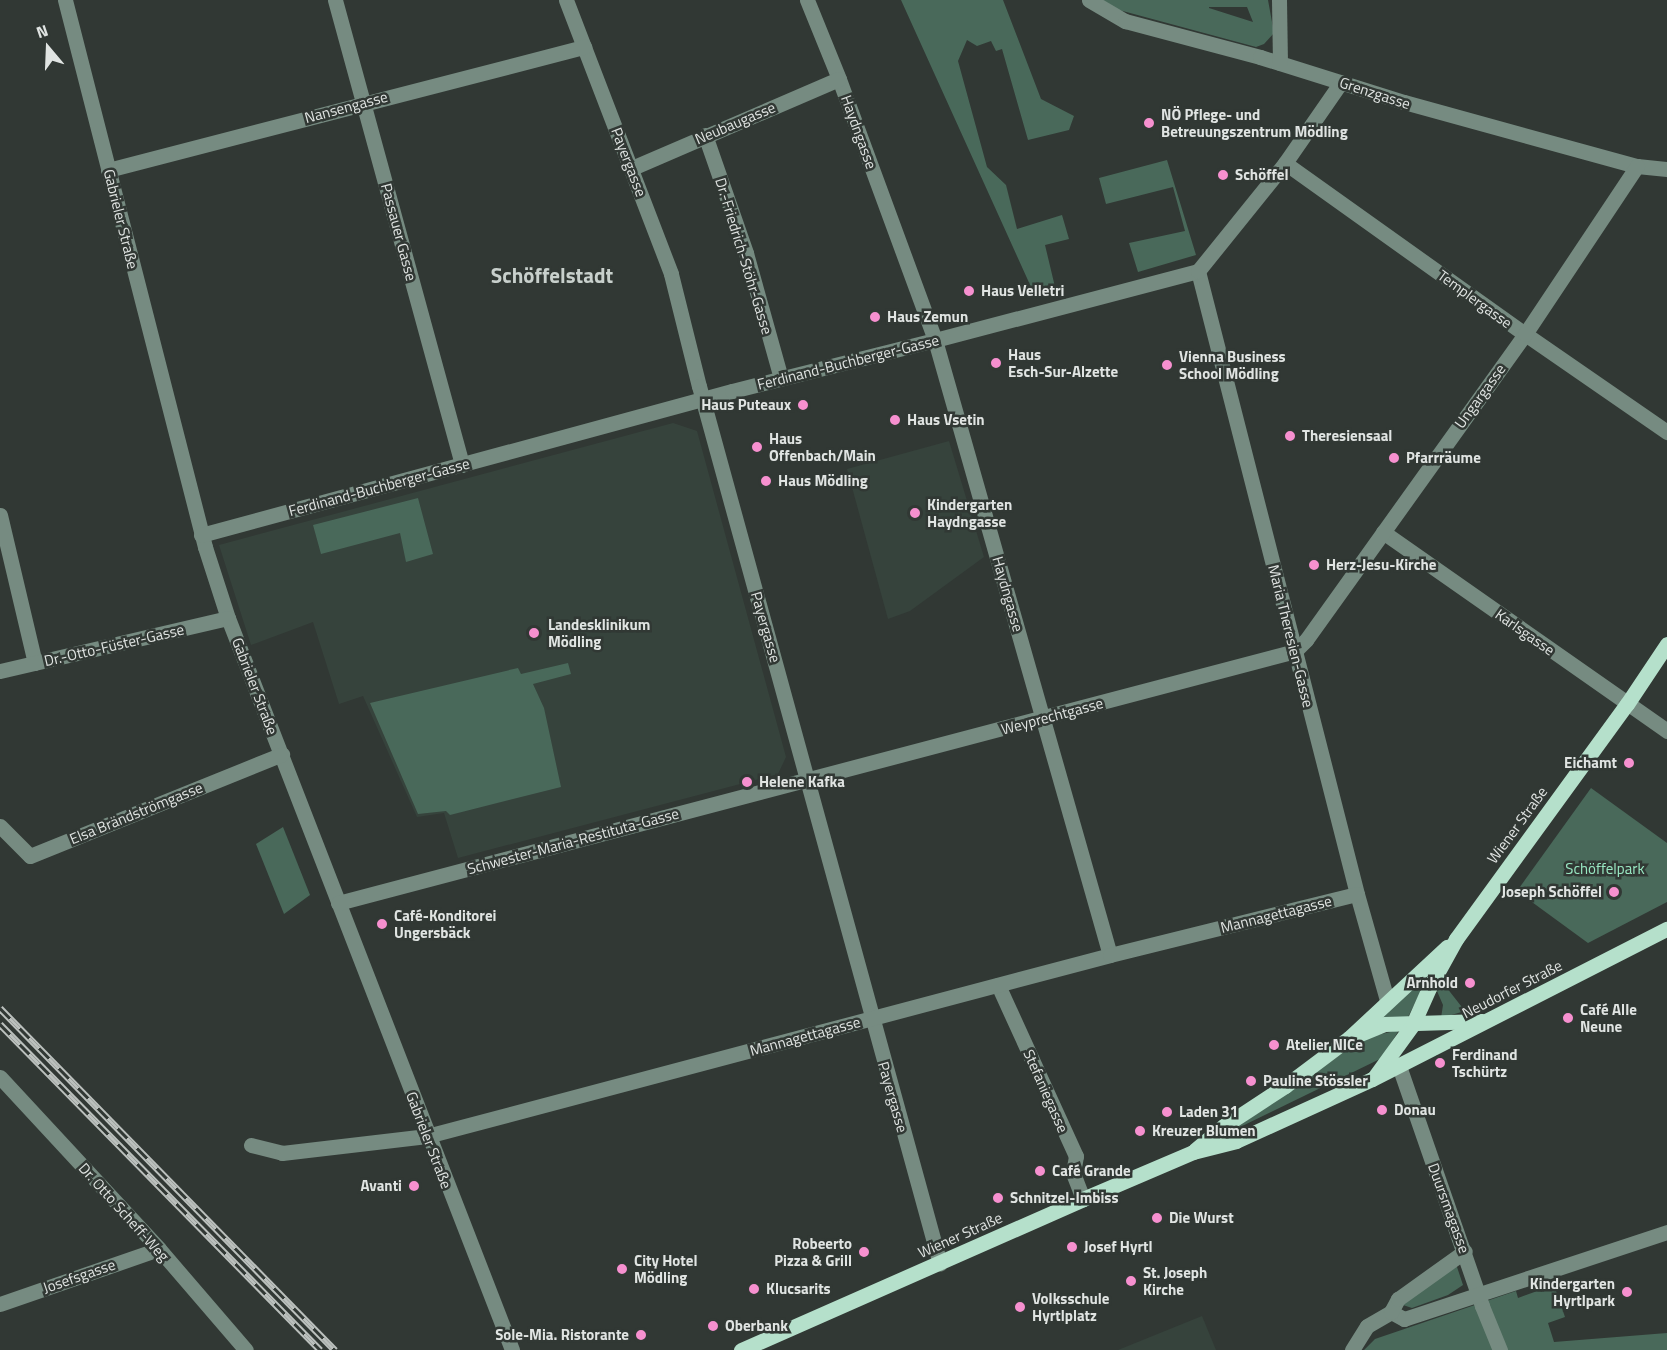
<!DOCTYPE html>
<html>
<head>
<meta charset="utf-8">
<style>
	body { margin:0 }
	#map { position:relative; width:1667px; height:1350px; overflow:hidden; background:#313834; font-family:"Titillium Web",sans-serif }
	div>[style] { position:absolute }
	.built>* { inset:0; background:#36433c }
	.green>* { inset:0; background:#49695a }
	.minor>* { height:15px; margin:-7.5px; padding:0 7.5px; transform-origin:7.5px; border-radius:7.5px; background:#768b81 }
	.major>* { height:15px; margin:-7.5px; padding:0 7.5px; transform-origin:7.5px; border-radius:7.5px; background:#b5e0cb }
	.rail>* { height:7px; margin-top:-3.5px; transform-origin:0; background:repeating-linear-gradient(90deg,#313834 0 14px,#bbc0bd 0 28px); box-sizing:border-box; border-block:2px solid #bbc0bd }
	.dots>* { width:16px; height:16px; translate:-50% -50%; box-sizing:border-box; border:3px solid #313834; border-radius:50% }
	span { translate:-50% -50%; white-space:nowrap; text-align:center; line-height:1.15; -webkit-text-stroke:5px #313834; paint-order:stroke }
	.street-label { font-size:15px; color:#e0e4e2 }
	.poi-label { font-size:15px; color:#e0e4e2; font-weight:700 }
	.left { translate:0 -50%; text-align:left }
	.right { translate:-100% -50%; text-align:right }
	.park-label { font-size:15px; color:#99e8c3 }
	.district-label { font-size:21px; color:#c8d0cc; font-weight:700 }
	.north { position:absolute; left:18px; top:18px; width:60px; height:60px; -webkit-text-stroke:4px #313834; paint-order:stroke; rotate:341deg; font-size:16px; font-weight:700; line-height:24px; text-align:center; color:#e0e4e2 }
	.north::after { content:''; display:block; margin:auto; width:21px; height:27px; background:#e0e4e2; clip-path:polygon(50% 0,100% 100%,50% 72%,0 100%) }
</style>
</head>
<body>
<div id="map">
	<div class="built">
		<i style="clip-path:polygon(673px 423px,697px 431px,786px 757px,778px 774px,458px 858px,444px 813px,417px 817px,363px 696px,339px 704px,313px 622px,251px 645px,219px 545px)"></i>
		<i style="clip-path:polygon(949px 441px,984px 557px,910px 611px,888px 619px,847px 469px)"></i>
		<i style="clip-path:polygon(1202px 1316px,1216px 1350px,1118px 1350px)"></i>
	</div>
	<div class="green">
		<i style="clip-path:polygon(901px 0,1003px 0,1041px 99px,1074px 116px,1069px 130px,1028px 140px,1002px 49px,996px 51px,991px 41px,977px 46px,967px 40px,958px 61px,987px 167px,1006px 185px,1017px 229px,1062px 215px,1069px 239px,1045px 245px,1056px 291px,1036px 298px)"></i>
		<i style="clip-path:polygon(evenodd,1102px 0,1268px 0,1274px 33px,1264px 44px,1256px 47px,1119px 10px,1102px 0,1247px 7px,1253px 22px,1209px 8px,1209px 7px,1247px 7px)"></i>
		<i style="clip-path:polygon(1167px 160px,1196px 255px,1138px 272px,1129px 243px,1185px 231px,1173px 187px,1106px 204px,1099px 178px)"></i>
		<i style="clip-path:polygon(418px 498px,433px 554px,406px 562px,400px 533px,321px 554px,313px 525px)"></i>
		<i style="clip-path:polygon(568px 663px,571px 674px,533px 684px,544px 708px,561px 787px,450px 815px,446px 811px,418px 814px,370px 703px,518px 668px,521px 674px)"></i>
		<i style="clip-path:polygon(1591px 788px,1667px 843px,1667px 902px,1588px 943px,1517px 891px)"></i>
		<i style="clip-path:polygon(283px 827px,310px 895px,284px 914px,256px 844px)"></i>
		<i style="clip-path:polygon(1414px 983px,1422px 989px,1408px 1017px,1374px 1020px)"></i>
		<i style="clip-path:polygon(1443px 983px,1465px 1011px,1441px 1018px,1443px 1005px,1437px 991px)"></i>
		<i style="clip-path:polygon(1399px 1030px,1382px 1058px,1232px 1131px,1364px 1038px)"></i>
		<i style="clip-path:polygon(1456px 1264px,1463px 1285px,1448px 1295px,1412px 1308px,1403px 1305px)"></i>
		<i style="clip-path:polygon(1554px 1285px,1565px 1317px,1548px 1323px,1554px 1342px,1667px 1333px,1667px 1350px,1364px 1350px,1375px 1339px,1516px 1291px,1518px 1298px)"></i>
	</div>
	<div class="minor">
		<i style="left:65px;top:0;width:565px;rotate:75.64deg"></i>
		<i style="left:205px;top:547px;width:75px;rotate:72.1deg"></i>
		<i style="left:228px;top:618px;width:785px;rotate:68.79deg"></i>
		<i style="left:335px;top:0;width:482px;rotate:74.7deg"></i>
		<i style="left:566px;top:0;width:293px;rotate:69deg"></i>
		<i style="left:671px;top:274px;width:115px;rotate:76deg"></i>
		<i style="left:699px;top:386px;width:910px;rotate:74.65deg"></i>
		<i style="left:807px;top:0;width:85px;rotate:67.9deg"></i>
		<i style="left:839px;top:79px;width:278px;rotate:69.8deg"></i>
		<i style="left:935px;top:340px;width:639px;rotate:74.12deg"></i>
		<i style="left:1089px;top:0;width:42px;rotate:30.3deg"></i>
		<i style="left:1125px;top:21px;width:140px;rotate:14.9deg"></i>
		<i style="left:1260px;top:57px;width:151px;rotate:17.4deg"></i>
		<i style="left:1404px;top:102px;width:242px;rotate:15.4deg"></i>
		<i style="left:1637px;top:166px;width:30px;rotate:6deg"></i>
		<i style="left:1279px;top:0;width:63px;rotate:89.1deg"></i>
		<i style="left:705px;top:135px;width:125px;rotate:70.8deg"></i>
		<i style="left:746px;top:253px;width:130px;rotate:74.4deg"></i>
		<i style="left:1285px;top:163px;width:295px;rotate:35.5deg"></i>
		<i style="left:1525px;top:334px;width:173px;rotate:34.6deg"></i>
		<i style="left:632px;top:168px;width:225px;rotate:-23.3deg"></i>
		<i style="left:108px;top:170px;width:492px;rotate:-14.5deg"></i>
		<i style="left:1198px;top:271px;width:643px;rotate:75.68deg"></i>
		<i style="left:1357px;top:894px;width:110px;rotate:74.2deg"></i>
		<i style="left:0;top:515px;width:152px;rotate:76.7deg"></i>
		<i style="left:1383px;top:532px;width:347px;rotate:35deg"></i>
		<i style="left:201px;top:535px;width:550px;rotate:-15.17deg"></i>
		<i style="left:732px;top:391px;width:209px;rotate:-14.1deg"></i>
		<i style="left:935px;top:340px;width:272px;rotate:-14.7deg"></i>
		<i style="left:1198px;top:271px;width:139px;rotate:-51.1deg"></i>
		<i style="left:1285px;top:163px;width:98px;rotate:-55.3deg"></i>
		<i style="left:0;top:671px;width:234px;rotate:-13.1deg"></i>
		<i style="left:0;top:826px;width:42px;rotate:45deg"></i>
		<i style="left:30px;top:856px;width:272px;rotate:-22deg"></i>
		<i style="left:338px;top:903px;width:990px;rotate:-14.75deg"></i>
		<i style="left:1295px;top:651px;width:16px;rotate:-45deg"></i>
		<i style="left:1306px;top:640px;width:376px;rotate:-54.4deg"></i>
		<i style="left:1525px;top:334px;width:202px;rotate:-56.3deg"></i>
		<i style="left:998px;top:985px;width:188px;rotate:65.5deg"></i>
		<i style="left:1076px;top:1156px;width:17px;rotate:100deg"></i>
		<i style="left:1073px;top:1173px;width:28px;rotate:69deg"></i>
		<i style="left:1399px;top:1066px;width:254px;rotate:70.9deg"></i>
		<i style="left:1482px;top:1306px;width:48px;rotate:67.8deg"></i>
		<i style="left:0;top:1077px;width:234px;rotate:47.2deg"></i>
		<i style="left:159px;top:1249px;width:133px;rotate:49.3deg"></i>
		<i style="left:251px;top:1145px;width:32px;rotate:14deg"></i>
		<i style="left:282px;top:1153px;width:146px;rotate:-6.7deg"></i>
		<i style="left:427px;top:1136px;width:707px;rotate:-14.84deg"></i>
		<i style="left:1110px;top:955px;width:254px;rotate:-13.9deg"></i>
		<i style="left:0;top:1304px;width:168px;rotate:-19.1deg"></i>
		<i style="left:1391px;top:1312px;width:15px;rotate:28deg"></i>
		<i style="left:1404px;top:1319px;width:277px;rotate:-18.3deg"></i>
		<i style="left:1352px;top:1350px;width:28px;rotate:-58deg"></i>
		<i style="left:1367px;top:1326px;width:28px;rotate:-30deg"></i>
		<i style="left:1391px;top:1312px;width:15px;rotate:-62deg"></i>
		<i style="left:1398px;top:1299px;width:82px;rotate:-35.6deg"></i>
	</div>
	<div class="major">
		<i style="left:1355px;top:1036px;width:31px;rotate:-22deg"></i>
		<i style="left:1384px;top:1024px;width:98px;rotate:-1.8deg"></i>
		<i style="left:1376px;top:1075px;width:63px;rotate:-54deg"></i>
		<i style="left:1413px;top:1024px;width:39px;rotate:-66deg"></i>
		<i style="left:1429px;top:988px;width:56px;rotate:-61.1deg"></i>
		<i style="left:1456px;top:939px;width:291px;rotate:-54deg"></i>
		<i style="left:1627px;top:704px;width:72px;rotate:-56.3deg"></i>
		<i style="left:1195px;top:1150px;width:38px;rotate:-40deg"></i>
		<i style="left:1224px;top:1126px;width:73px;rotate:-33.3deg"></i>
		<i style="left:1285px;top:1086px;width:80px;rotate:-36.9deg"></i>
		<i style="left:1349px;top:1038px;width:134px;rotate:-42.9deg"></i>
		<i style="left:741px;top:1350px;width:374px;rotate:-23.8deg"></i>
		<i style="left:1083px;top:1199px;width:120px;rotate:-23.1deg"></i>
		<i style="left:1193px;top:1152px;width:44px;rotate:-14.3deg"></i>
		<i style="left:1236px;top:1141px;width:149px;rotate:-24.5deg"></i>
		<i style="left:1372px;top:1079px;width:331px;rotate:-27deg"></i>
	</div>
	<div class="rail">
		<i style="left:0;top:1008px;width:479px;rotate:45.6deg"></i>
		<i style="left:0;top:1024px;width:457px;rotate:45.5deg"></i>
	</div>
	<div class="dots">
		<i style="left:1149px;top:123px;background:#f690cf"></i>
		<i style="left:1223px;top:175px;background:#f690cf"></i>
		<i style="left:969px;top:291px;background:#f690cf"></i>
		<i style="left:875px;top:317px;background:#f690cf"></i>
		<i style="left:996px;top:363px;background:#f690cf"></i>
		<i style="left:1167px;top:365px;background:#f690cf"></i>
		<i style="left:803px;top:405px;background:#f690cf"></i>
		<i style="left:895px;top:420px;background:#f690cf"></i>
		<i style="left:1290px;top:436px;background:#f690cf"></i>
		<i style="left:757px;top:447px;background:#f690cf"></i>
		<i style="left:1394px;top:458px;background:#f690cf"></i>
		<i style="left:766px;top:481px;background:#f690cf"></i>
		<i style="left:915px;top:513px;background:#f690cf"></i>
		<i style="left:1314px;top:565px;background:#f690cf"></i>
		<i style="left:534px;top:633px;background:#f690cf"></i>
		<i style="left:1629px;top:763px;background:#f690cf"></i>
		<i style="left:747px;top:782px;background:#f690cf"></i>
		<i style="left:1614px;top:892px;background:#f690cf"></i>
		<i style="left:382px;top:924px;background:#f690cf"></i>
		<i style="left:1470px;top:983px;background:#f690cf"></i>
		<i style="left:1568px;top:1018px;background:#f690cf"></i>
		<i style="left:1274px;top:1045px;background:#f690cf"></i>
		<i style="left:1440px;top:1063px;background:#f690cf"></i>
		<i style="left:1251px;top:1081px;background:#f690cf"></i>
		<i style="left:1382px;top:1110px;background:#f690cf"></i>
		<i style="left:1167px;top:1112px;background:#f690cf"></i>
		<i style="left:1140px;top:1131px;background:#f690cf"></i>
		<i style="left:1040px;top:1171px;background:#f690cf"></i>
		<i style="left:414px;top:1186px;background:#f690cf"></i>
		<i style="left:998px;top:1198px;background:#f690cf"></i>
		<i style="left:1157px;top:1218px;background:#f690cf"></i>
		<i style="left:1072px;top:1247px;background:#f690cf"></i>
		<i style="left:864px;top:1252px;background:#f690cf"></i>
		<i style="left:622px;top:1269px;background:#f690cf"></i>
		<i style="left:1131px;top:1281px;background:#f690cf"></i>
		<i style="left:754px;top:1289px;background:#f690cf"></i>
		<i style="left:1627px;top:1292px;background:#f690cf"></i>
		<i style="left:1020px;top:1307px;background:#f690cf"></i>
		<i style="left:713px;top:1326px;background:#f690cf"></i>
		<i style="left:641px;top:1335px;background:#f690cf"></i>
	</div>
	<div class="street-label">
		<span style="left:1375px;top:93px;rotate:18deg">Grenzgasse</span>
		<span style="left:346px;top:107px;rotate:-15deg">Nansengasse</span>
		<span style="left:735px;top:123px;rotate:-23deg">Neubaugasse</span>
		<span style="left:859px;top:132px;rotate:70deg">Haydngasse</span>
		<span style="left:629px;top:162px;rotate:69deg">Payergasse</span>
		<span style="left:121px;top:219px;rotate:76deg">Gabrieler Straße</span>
		<span style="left:399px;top:232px;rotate:75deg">Passauer Gasse</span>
		<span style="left:744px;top:256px;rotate:73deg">Dr.-Friedrich-Stöhr-Gasse</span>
		<span style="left:1475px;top:299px;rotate:36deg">Templergasse</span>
		<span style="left:848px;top:362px;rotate:-14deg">Ferdinand-Buchberger-Gasse</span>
		<span style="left:1480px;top:396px;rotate:-54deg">Ungargasse</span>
		<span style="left:379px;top:487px;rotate:-15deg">Ferdinand-Buchberger-Gasse</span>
		<span style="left:1008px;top:594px;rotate:74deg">Haydngasse</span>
		<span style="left:766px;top:627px;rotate:74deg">Payergasse</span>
		<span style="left:1525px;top:632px;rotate:35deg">Karlsgasse</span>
		<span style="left:1291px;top:636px;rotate:76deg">Maria Theresien-Gasse</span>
		<span style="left:114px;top:645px;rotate:-13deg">Dr.-Otto-Füster-Gasse</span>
		<span style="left:255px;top:686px;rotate:69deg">Gabrieler Straße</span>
		<span style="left:1052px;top:716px;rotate:-15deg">Weyprechtgasse</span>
		<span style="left:136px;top:813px;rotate:-22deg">Elsa Brändströmgasse</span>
		<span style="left:1517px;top:825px;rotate:-54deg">Wiener Straße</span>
		<span style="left:573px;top:841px;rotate:-15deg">Schwester-Maria-Restituta-Gasse</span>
		<span style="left:1276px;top:914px;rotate:-14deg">Mannagettagasse</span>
		<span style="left:1512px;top:989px;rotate:-27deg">Neudorfer Straße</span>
		<span style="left:805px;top:1036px;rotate:-15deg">Mannagettagasse</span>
		<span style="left:1046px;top:1091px;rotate:66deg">Stefaniegasse</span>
		<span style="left:893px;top:1097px;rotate:74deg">Payergasse</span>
		<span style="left:429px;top:1140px;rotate:69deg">Gabrieler Straße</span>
		<span style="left:1449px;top:1208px;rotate:70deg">Duursmagasse</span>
		<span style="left:124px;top:1212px;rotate:48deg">Dr. Otto Scheff-Weg</span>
		<span style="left:960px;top:1235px;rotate:-24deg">Wiener Straße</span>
		<span style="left:79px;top:1276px;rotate:-19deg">Josefsgasse</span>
	</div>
	<div class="poi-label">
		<span class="left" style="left:1161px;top:123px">NÖ Pflege- und<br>Betreuungszentrum Mödling</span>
		<span class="left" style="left:1235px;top:175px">Schöffel</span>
		<span class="left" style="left:981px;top:291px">Haus Velletri</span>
		<span class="left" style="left:887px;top:317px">Haus Zemun</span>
		<span class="left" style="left:1008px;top:363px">Haus<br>Esch-Sur-Alzette</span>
		<span class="left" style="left:1179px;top:365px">Vienna Business<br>School Mödling</span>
		<span class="right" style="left:791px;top:405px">Haus Puteaux</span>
		<span class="left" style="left:907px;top:420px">Haus Vsetin</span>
		<span class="left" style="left:1302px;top:436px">Theresiensaal</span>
		<span class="left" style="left:769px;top:447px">Haus<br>Offenbach/Main</span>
		<span class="left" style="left:1406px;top:458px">Pfarrräume</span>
		<span class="left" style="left:778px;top:481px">Haus Mödling</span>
		<span class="left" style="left:927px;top:513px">Kindergarten<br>Haydngasse</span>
		<span class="left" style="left:1326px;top:565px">Herz-Jesu-Kirche</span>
		<span class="left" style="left:548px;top:633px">Landesklinikum<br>Mödling</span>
		<span class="right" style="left:1617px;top:763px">Eichamt</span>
		<span class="left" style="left:759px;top:782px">Helene Kafka</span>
		<span class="right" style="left:1602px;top:892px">Joseph Schöffel</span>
		<span class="left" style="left:394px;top:924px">Café-Konditorei<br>Ungersbäck</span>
		<span class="right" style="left:1458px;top:983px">Arnhold</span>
		<span class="left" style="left:1580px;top:1018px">Café Alle<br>Neune</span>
		<span class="left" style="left:1286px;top:1045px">Atelier NICe</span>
		<span class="left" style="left:1452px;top:1063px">Ferdinand<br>Tschürtz</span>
		<span class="left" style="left:1263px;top:1081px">Pauline Stössler</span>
		<span class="left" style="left:1394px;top:1110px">Donau</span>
		<span class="left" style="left:1179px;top:1112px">Laden 31</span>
		<span class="left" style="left:1152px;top:1131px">Kreuzer Blumen</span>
		<span class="left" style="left:1052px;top:1171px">Café Grande</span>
		<span class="right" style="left:402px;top:1186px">Avanti</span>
		<span class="left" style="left:1010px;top:1198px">Schnitzel-Imbiss</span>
		<span class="left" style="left:1169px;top:1218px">Die Wurst</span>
		<span class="right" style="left:852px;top:1252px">Robeerto<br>Pizza &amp; Grill</span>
		<span class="left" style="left:1084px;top:1247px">Josef Hyrtl</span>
		<span class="left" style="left:634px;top:1269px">City Hotel<br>Mödling</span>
		<span class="left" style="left:1143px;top:1281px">St. Joseph<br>Kirche</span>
		<span class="right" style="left:1615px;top:1292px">Kindergarten<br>Hyrtlpark</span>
		<span class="left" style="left:766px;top:1289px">Klucsarits</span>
		<span class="left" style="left:1032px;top:1307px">Volksschule<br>Hyrtlplatz</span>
		<span class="left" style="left:725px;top:1326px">Oberbank</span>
		<span class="right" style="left:629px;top:1335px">Sole-Mia. Ristorante</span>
	</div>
	<div class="park-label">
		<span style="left:1605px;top:869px">Schöffelpark</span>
	</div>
	<div class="district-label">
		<span style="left:552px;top:275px">Schöffelstadt</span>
	</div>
	<div class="north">N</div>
</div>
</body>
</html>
